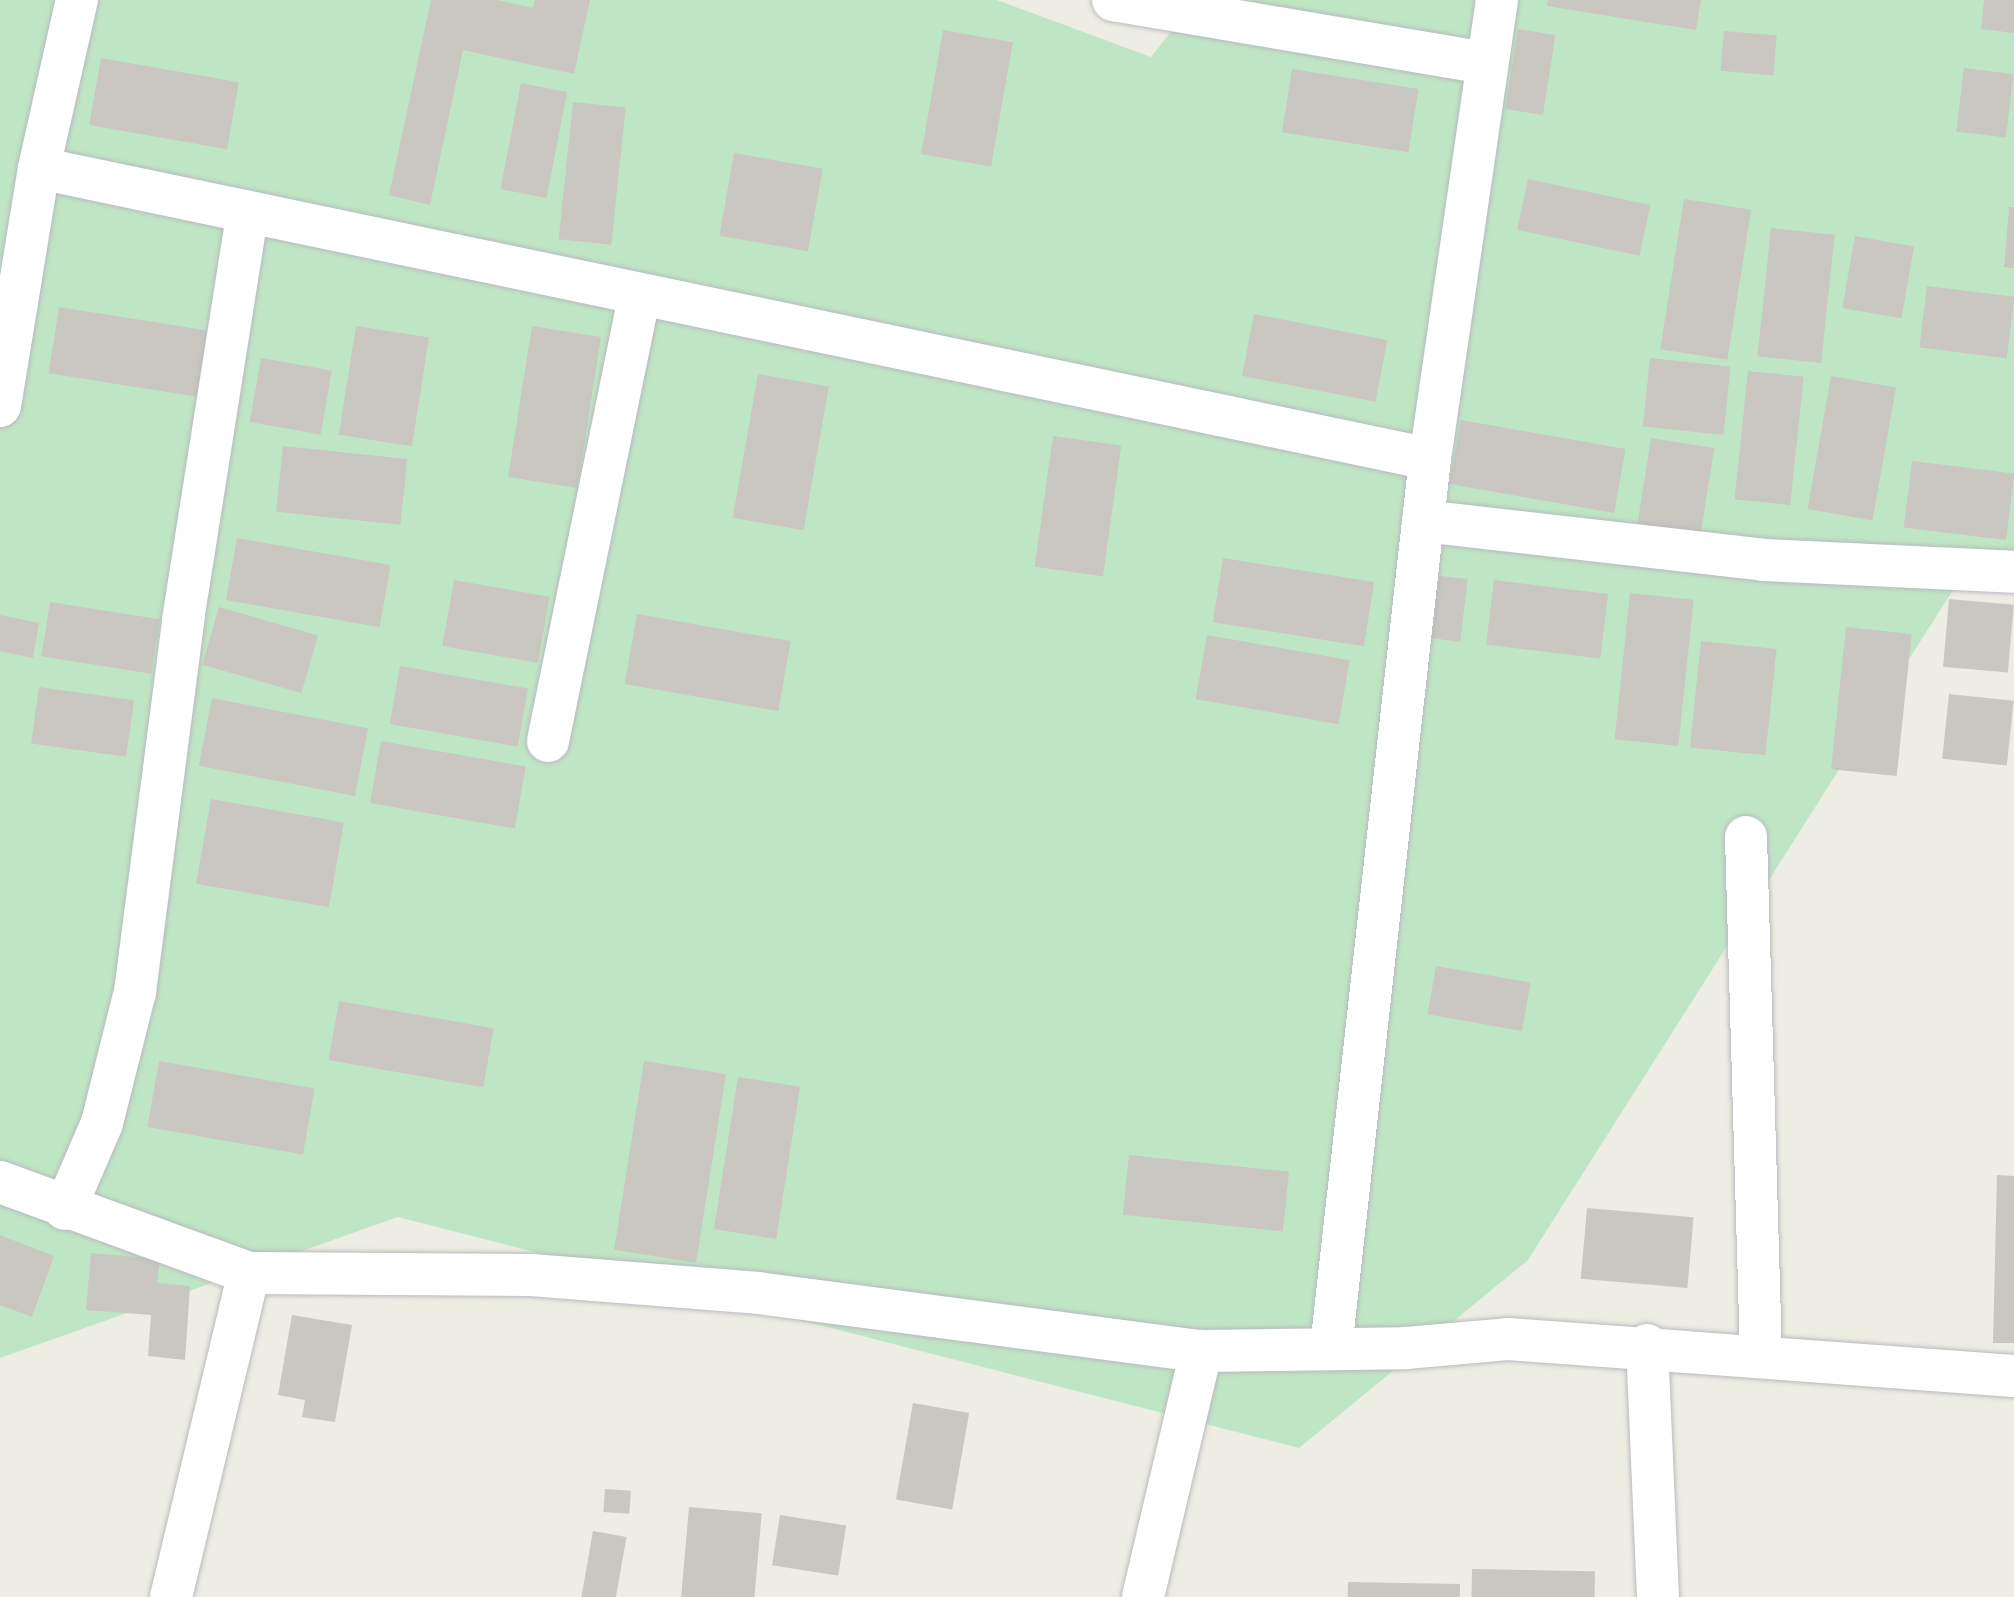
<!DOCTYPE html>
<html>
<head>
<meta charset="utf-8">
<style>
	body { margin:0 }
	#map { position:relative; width:2014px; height:1597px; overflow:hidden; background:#eeede3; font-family:"Sofia Sans Condensed",sans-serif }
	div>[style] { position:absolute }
	.green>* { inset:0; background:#bfe6c4 }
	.building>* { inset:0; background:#c9c7c0; transform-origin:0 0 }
	.roads { filter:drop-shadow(0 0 2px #b8babf) drop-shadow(0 0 2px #b8babf) }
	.street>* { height:42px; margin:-21px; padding:0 21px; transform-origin:21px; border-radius:21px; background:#fff }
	span { translate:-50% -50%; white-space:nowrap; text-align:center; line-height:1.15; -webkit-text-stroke:6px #fff; paint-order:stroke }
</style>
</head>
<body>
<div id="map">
	<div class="green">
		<i style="clip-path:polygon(0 0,997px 0,1151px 57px,1196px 0,2014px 0,2014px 560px,1970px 563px,1528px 1260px,1299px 1448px,398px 1217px,0 1358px)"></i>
	</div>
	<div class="building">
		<i style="clip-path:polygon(431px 0,497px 0,533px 8px,535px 0,590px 0,574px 74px,463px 50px,430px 205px,389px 195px)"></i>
		<i style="clip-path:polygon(1548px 0,1701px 0,1696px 30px,1547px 6px)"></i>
		<i style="clip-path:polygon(1984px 0,2014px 0,2014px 33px,1981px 29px)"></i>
		<i style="left:1518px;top:29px;width:38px;height:81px;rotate:9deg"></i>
		<i style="left:943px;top:30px;width:71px;height:126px;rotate:10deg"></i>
		<i style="left:1724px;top:31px;width:53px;height:40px;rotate:5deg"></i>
		<i style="left:101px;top:58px;width:140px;height:68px;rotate:10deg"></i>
		<i style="left:1964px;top:68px;width:50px;height:64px;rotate:7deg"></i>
		<i style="left:1292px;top:69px;width:128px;height:64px;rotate:9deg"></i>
		<i style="left:521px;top:83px;width:47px;height:108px;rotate:11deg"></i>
		<i style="left:573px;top:102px;width:53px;height:138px;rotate:6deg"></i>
		<i style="left:734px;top:153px;width:90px;height:84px;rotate:10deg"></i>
		<i style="left:1528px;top:179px;width:125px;height:52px;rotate:12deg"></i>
		<i style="left:1684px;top:199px;width:68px;height:152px;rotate:9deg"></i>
		<i style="clip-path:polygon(2009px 207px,2014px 207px,2014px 268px,2004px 267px)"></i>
		<i style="left:1771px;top:228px;width:64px;height:129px;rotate:6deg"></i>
		<i style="left:1855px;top:236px;width:60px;height:73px;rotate:10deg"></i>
		<i style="left:1927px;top:286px;width:88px;height:62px;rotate:7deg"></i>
		<i style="left:59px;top:307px;width:152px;height:67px;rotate:9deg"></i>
		<i style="left:1254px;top:314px;width:136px;height:63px;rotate:11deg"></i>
		<i style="left:356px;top:326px;width:74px;height:110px;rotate:9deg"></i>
		<i style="left:532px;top:326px;width:70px;height:153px;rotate:9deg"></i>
		<i style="left:261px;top:358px;width:72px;height:65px;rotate:10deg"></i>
		<i style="left:1650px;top:358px;width:81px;height:69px;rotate:6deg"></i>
		<i style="left:1748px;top:371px;width:56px;height:129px;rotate:6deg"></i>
		<i style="left:758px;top:374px;width:72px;height:146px;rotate:10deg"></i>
		<i style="left:1831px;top:376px;width:66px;height:135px;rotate:10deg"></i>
		<i style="left:1461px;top:420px;width:167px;height:65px;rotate:10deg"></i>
		<i style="left:1053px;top:436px;width:69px;height:132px;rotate:8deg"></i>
		<i style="left:1651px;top:438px;width:64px;height:87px;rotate:9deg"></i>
		<i style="left:283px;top:446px;width:125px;height:66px;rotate:6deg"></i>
		<i style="left:1912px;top:461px;width:103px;height:67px;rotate:7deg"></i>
		<i style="left:237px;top:538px;width:156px;height:63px;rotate:10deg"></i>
		<i style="left:1223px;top:558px;width:153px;height:65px;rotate:9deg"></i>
		<i style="left:1433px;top:575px;width:35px;height:63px;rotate:7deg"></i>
		<i style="left:454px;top:580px;width:97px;height:67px;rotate:10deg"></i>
		<i style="left:1494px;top:580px;width:115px;height:65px;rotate:7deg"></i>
		<i style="left:1630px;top:593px;width:64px;height:147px;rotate:6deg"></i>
		<i style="left:1949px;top:599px;width:65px;height:68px;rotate:5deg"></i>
		<i style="left:50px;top:602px;width:111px;height:55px;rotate:9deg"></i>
		<i style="left:219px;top:607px;width:103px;height:60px;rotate:16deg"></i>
		<i style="left:637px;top:614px;width:156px;height:71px;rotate:10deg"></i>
		<i style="clip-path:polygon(0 615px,39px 623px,33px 658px,0 651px)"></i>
		<i style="left:1846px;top:627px;width:66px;height:143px;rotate:6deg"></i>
		<i style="left:1207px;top:635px;width:145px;height:65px;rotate:10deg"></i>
		<i style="left:1701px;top:641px;width:76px;height:107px;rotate:6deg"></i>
		<i style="left:400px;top:666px;width:130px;height:59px;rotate:10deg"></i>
		<i style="left:39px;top:687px;width:96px;height:57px;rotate:8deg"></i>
		<i style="left:1949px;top:694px;width:65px;height:65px;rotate:6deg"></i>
		<i style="left:212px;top:698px;width:159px;height:69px;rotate:11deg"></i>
		<i style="left:381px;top:741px;width:147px;height:63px;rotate:10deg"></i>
		<i style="left:211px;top:799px;width:135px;height:86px;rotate:10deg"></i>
		<i style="left:1436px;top:966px;width:96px;height:49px;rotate:10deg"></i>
		<i style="left:339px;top:1001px;width:157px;height:60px;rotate:10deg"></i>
		<i style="left:159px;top:1061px;width:158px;height:67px;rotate:10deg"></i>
		<i style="left:644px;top:1061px;width:83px;height:191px;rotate:9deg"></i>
		<i style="left:738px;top:1077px;width:63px;height:154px;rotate:9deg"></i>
		<i style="left:1129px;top:1155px;width:161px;height:60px;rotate:6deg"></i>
		<i style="clip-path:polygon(1997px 1175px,2014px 1176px,2014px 1343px,1993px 1343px)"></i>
		<i style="left:1587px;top:1208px;width:107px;height:71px;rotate:5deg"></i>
		<i style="clip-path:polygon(0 1235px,54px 1256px,32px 1317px,0 1305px)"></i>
		<i style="clip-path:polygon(91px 1253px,160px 1259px,157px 1283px,190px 1286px,185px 1360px,148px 1356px,151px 1315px,86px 1310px)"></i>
		<i style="clip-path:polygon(292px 1315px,352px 1325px,335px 1422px,302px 1417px,305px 1400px,278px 1395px)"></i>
		<i style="left:913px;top:1403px;width:57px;height:98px;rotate:10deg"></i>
		<i style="left:605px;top:1489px;width:26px;height:23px;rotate:4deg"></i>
		<i style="left:689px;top:1507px;width:73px;height:90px;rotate:5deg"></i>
		<i style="left:780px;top:1515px;width:67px;height:51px;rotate:9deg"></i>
		<i style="left:593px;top:1531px;width:34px;height:67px;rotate:10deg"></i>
		<i style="left:1472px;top:1569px;width:123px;height:28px;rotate:1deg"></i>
		<i style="left:1348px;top:1582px;width:112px;height:15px;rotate:1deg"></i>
	</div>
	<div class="roads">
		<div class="street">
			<i style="left:1113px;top:0;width:376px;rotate:9.6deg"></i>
			<i style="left:39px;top:168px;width:1421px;rotate:11.82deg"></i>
			<i style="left:0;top:406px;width:241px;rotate:-80.7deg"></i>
			<i style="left:39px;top:168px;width:172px;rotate:-77.3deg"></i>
			<i style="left:1423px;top:521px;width:343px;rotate:6.5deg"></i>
			<i style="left:1764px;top:560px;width:250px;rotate:2.7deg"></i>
			<i style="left:548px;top:741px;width:453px;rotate:-78.4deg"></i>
			<i style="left:1746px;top:837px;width:518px;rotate:88.34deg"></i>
			<i style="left:0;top:1182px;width:265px;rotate:20.1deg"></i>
			<i style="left:249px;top:1273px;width:282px;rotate:0.4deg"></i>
			<i style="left:531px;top:1275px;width:228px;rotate:4.5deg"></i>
			<i style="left:758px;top:1293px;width:447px;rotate:7.5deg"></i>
			<i style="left:1201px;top:1351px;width:205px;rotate:-0.8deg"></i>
			<i style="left:1406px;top:1348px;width:102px;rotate:-5deg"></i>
			<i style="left:1508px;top:1339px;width:507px;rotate:4.18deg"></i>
			<i style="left:65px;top:1209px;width:94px;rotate:-66.7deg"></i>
			<i style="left:102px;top:1123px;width:135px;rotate:-75.9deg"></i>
			<i style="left:135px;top:992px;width:375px;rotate:-82.6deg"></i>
			<i style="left:183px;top:620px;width:410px;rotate:-81deg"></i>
			<i style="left:1647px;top:1345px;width:252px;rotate:87.5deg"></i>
			<i style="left:1331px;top:1348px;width:894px;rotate:-83.65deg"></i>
			<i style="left:1430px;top:459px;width:464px;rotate:-81.7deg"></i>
			<i style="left:171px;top:1597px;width:333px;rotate:-76.5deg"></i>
			<i style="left:1143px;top:1597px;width:253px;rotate:-76.7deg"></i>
		</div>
	</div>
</div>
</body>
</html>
